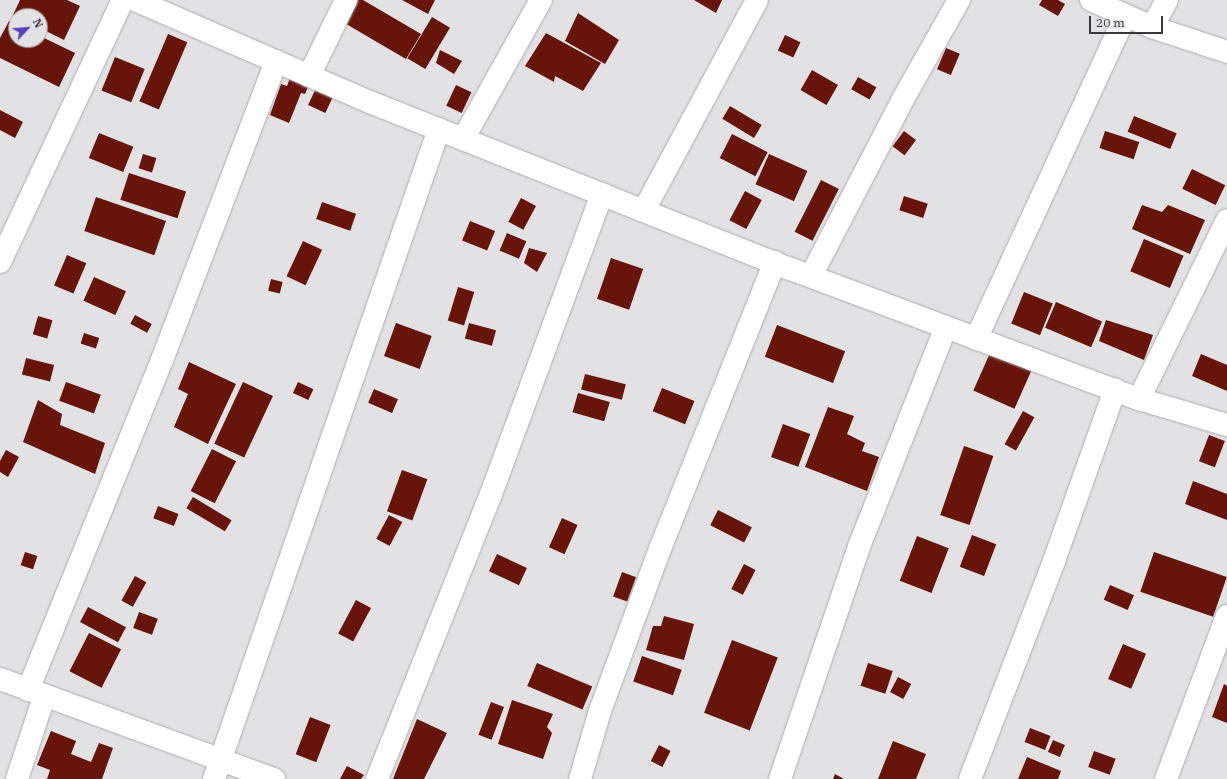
<!DOCTYPE html>
<html>
<head>
<meta charset="utf-8">
<style>
	body { margin:0 }
	#map { position:relative; width:1227px; height:779px; overflow:hidden; background:#e2e1e4; font-family:"IBM Plex Serif",serif }
	div>[style] { position:absolute }
	.building>* { inset:0; background:#67150a; transform-origin:0 0 }
	.roads { filter:drop-shadow(0 0 1px #aeaeb0) drop-shadow(0 0 1px #aeaeb0) }
	.minor>* { height:22px; margin:-11px; padding:0 11px; transform-origin:11px; border-radius:11px; background:#fff }
	span { translate:-50% -50%; white-space:nowrap; text-align:center; line-height:1.15; -webkit-text-stroke:4px #e2e1e4; paint-order:stroke }
	.north { position:absolute; left:8px; top:8px; width:40px; height:40px; box-sizing:border-box; background:#e2e1e4; border:1px solid #9e9da0; border-radius:50%; rotate:64deg; font-size:11px; font-weight:700; line-height:16px; text-align:center; color:#383839 }
	.north::after { content:''; display:block; margin:auto; width:14px; height:18px; background:#5840b8; clip-path:polygon(50% 0,100% 100%,50% 72%,0 100%) }
	.scale { position:absolute; left:1089px; top:16px; width:74px; height:18px; box-sizing:border-box; border:2px solid #383839; border-top:0; padding-left:5px; font-size:12px; line-height:14px; white-space:nowrap; color:#383839; -webkit-text-stroke:3px #e2e1e4; paint-order:stroke }
</style>
</head>
<body>
<div id="map">
	<div class="building">
		<i style="clip-path:polygon(20px 0,67px 0,80px 6px,64px 40px,40px 28px,40px 16px,13px 15px)"></i>
		<i style="clip-path:polygon(354px 0,363px 0,421px 34px,406px 59px,341px 21px)"></i>
		<i style="clip-path:polygon(402px 0,435px 0,428px 14px)"></i>
		<i style="clip-path:polygon(694px 0,722px 0,716px 13px)"></i>
		<i style="clip-path:polygon(1042px 0,1058px 0,1065px 4px,1058px 16px,1039px 5px)"></i>
		<i style="clip-path:polygon(578px 13px,619px 40px,605px 64px,565px 41px)"></i>
		<i style="left:432px;top:17px;width:21px;height:48px;rotate:31deg"></i>
		<i style="clip-path:polygon(9px 21px,16px 24px,16px 40px,40px 40px,40px 36px,75px 53px,59px 87px,0 58px,0 38px)"></i>
		<i style="clip-path:polygon(546px 33px,601px 63px,583px 91px,555px 76px,554px 82px,525px 66px)"></i>
		<i style="left:168px;top:34px;width:21px;height:73px;rotate:23deg"></i>
		<i style="left:785px;top:35px;width:17px;height:17px;rotate:25deg"></i>
		<i style="left:946px;top:48px;width:15px;height:23px;rotate:23deg"></i>
		<i style="clip-path:polygon(440px 50px,462px 61px,454px 74px,436px 63px)"></i>
		<i style="left:115px;top:57px;width:32px;height:36px;rotate:22deg"></i>
		<i style="left:812px;top:70px;width:30px;height:23px;rotate:30deg"></i>
		<i style="clip-path:polygon(292px 72px,311px 80px,305px 94px,301px 93px,289px 123px,270px 115px,281px 84px,287px 86px)"></i>
		<i style="left:858px;top:77px;width:21px;height:14px;rotate:29deg"></i>
		<i style="left:456px;top:85px;width:17px;height:23px;rotate:25deg"></i>
		<i style="left:317px;top:86px;width:19px;height:21px;rotate:25deg"></i>
		<i style="left:730px;top:106px;width:37px;height:15px;rotate:31deg"></i>
		<i style="clip-path:polygon(0 110px,23px 122px,15px 138px,0 130px)"></i>
		<i style="left:1134px;top:116px;width:46px;height:17px;rotate:22deg"></i>
		<i style="left:904px;top:131px;width:15px;height:19px;rotate:37deg"></i>
		<i style="left:1105px;top:131px;width:36px;height:18px;rotate:18deg"></i>
		<i style="left:99px;top:133px;width:37px;height:27px;rotate:22deg"></i>
		<i style="left:732px;top:134px;width:40px;height:27px;rotate:27deg"></i>
		<i style="left:143px;top:154px;width:14px;height:15px;rotate:17deg"></i>
		<i style="left:769px;top:154px;width:42px;height:33px;rotate:24deg"></i>
		<i style="left:1192px;top:169px;width:37px;height:22px;rotate:26deg"></i>
		<i style="left:129px;top:173px;width:60px;height:28px;rotate:18deg"></i>
		<i style="left:821px;top:180px;width:20px;height:58px;rotate:27deg"></i>
		<i style="left:745px;top:191px;width:19px;height:33px;rotate:28deg"></i>
		<i style="left:904px;top:196px;width:25px;height:15px;rotate:18deg"></i>
		<i style="left:96px;top:197px;width:74px;height:36px;rotate:19deg"></i>
		<i style="left:521px;top:198px;width:17px;height:27px;rotate:28deg"></i>
		<i style="left:322px;top:202px;width:36px;height:18px;rotate:19deg"></i>
		<i style="clip-path:polygon(1142px 205px,1162px 212px,1168px 205px,1205px 220px,1190px 254px,1132px 229px)"></i>
		<i style="left:470px;top:221px;width:27px;height:21px;rotate:22deg"></i>
		<i style="left:507px;top:233px;width:21px;height:19px;rotate:23deg"></i>
		<i style="left:1144px;top:239px;width:43px;height:35px;rotate:23deg"></i>
		<i style="left:303px;top:241px;width:21px;height:39px;rotate:25deg"></i>
		<i style="clip-path:polygon(529px 248px,547px 253px,537px 272px,524px 263px)"></i>
		<i style="left:67px;top:255px;width:21px;height:33px;rotate:23deg"></i>
		<i style="left:611px;top:258px;width:34px;height:43px;rotate:19deg"></i>
		<i style="left:94px;top:277px;width:35px;height:26px;rotate:24deg"></i>
		<i style="left:271px;top:279px;width:12px;height:12px;rotate:14deg"></i>
		<i style="left:458px;top:287px;width:17px;height:35px;rotate:17deg"></i>
		<i style="left:1024px;top:292px;width:31px;height:34px;rotate:22deg"></i>
		<i style="left:1056px;top:302px;width:50px;height:28px;rotate:23deg"></i>
		<i style="left:135px;top:315px;width:19px;height:10px;rotate:28deg"></i>
		<i style="left:38px;top:316px;width:15px;height:19px;rotate:16deg"></i>
		<i style="clip-path:polygon(1106px 320px,1153px 335px,1144px 360px,1099px 341px)"></i>
		<i style="left:396px;top:323px;width:38px;height:35px;rotate:20deg"></i>
		<i style="left:469px;top:323px;width:28px;height:16px;rotate:15deg"></i>
		<i style="left:777px;top:325px;width:73px;height:34px;rotate:21deg"></i>
		<i style="left:84px;top:333px;width:16px;height:11px;rotate:18deg"></i>
		<i style="left:990px;top:353px;width:45px;height:41px;rotate:24deg"></i>
		<i style="clip-path:polygon(1201px 354px,1227px 365px,1227px 391px,1192px 376px)"></i>
		<i style="left:26px;top:358px;width:29px;height:17px;rotate:14deg"></i>
		<i style="clip-path:polygon(189px 362px,236px 384px,208px 444px,174px 427px,188px 394px,178px 389px)"></i>
		<i style="left:585px;top:374px;width:42px;height:16px;rotate:14deg"></i>
		<i style="left:66px;top:382px;width:37px;height:20px;rotate:20deg"></i>
		<i style="left:243px;top:382px;width:33px;height:68px;rotate:25deg"></i>
		<i style="left:298px;top:382px;width:17px;height:12px;rotate:25deg"></i>
		<i style="left:662px;top:388px;width:35px;height:25px;rotate:22deg"></i>
		<i style="left:374px;top:389px;width:26px;height:15px;rotate:23deg"></i>
		<i style="left:578px;top:393px;width:33px;height:20px;rotate:16deg"></i>
		<i style="clip-path:polygon(38px 400px,62px 414px,60px 425px,105px 443px,95px 474px,23px 442px)"></i>
		<i style="clip-path:polygon(828px 407px,854px 416px,847px 434px,865px 443px,862px 451px,879px 457px,867px 491px,805px 467px)"></i>
		<i style="left:1023px;top:411px;width:13px;height:38px;rotate:29deg"></i>
		<i style="left:783px;top:424px;width:29px;height:35px;rotate:20deg"></i>
		<i style="left:1209px;top:435px;width:17px;height:28px;rotate:21deg"></i>
		<i style="left:964px;top:446px;width:31px;height:73px;rotate:19deg"></i>
		<i style="left:212px;top:449px;width:27px;height:47px;rotate:27deg"></i>
		<i style="clip-path:polygon(6px 450px,19px 457px,8px 477px,0 472px,0 461px)"></i>
		<i style="left:402px;top:470px;width:27px;height:44px;rotate:20deg"></i>
		<i style="clip-path:polygon(1193px 481px,1227px 494px,1227px 520px,1185px 504px)"></i>
		<i style="left:193px;top:497px;width:45px;height:13px;rotate:31deg"></i>
		<i style="left:158px;top:506px;width:22px;height:13px;rotate:21deg"></i>
		<i style="left:718px;top:510px;width:38px;height:17px;rotate:27deg"></i>
		<i style="left:389px;top:515px;width:15px;height:27px;rotate:28deg"></i>
		<i style="left:562px;top:518px;width:17px;height:32px;rotate:24deg"></i>
		<i style="left:972px;top:535px;width:26px;height:34px;rotate:21deg"></i>
		<i style="left:917px;top:536px;width:34px;height:48px;rotate:21deg"></i>
		<i style="left:25px;top:552px;width:13px;height:14px;rotate:18deg"></i>
		<i style="left:1154px;top:552px;width:77px;height:42px;rotate:19deg"></i>
		<i style="left:497px;top:554px;width:33px;height:19px;rotate:25deg"></i>
		<i style="left:744px;top:564px;width:13px;height:28px;rotate:27deg"></i>
		<i style="left:622px;top:572px;width:15px;height:26px;rotate:20deg"></i>
		<i style="left:135px;top:576px;width:13px;height:28px;rotate:29deg"></i>
		<i style="left:1110px;top:585px;width:26px;height:16px;rotate:23deg"></i>
		<i style="left:356px;top:600px;width:17px;height:38px;rotate:28deg"></i>
		<i style="left:88px;top:607px;width:43px;height:17px;rotate:28deg"></i>
		<i style="left:139px;top:612px;width:20px;height:17px;rotate:20deg"></i>
		<i style="clip-path:polygon(664px 616px,694px 624px,684px 660px,646px 650px,653px 626px,661px 626px)"></i>
		<i style="left:89px;top:633px;width:36px;height:43px;rotate:27deg"></i>
		<i style="left:732px;top:640px;width:49px;height:78px;rotate:21deg"></i>
		<i style="left:1123px;top:644px;width:25px;height:38px;rotate:23deg"></i>
		<i style="left:642px;top:656px;width:42px;height:27px;rotate:19deg"></i>
		<i style="left:537px;top:663px;width:60px;height:25px;rotate:23deg"></i>
		<i style="left:868px;top:663px;width:26px;height:24px;rotate:18deg"></i>
		<i style="left:898px;top:677px;width:15px;height:17px;rotate:28deg"></i>
		<i style="clip-path:polygon(1224px 684px,1227px 686px,1227px 723px,1212px 717px)"></i>
		<i style="clip-path:polygon(512px 700px,553px 714px,547px 727px,552px 733px,543px 759px,498px 744px)"></i>
		<i style="left:491px;top:702px;width:14px;height:35px;rotate:21deg"></i>
		<i style="left:310px;top:717px;width:22px;height:40px;rotate:21deg"></i>
		<i style="clip-path:polygon(417px 719px,447px 733px,424px 779px,393px 779px)"></i>
		<i style="left:1030px;top:728px;width:22px;height:15px;rotate:21deg"></i>
		<i style="clip-path:polygon(51px 731px,76px 741px,71px 754px,91px 762px,99px 743px,113px 748px,102px 779px,47px 779px,50px 770px,37px 765px)"></i>
		<i style="left:1053px;top:740px;width:13px;height:13px;rotate:23deg"></i>
		<i style="clip-path:polygon(893px 741px,926px 754px,916px 779px,878px 779px)"></i>
		<i style="left:659px;top:745px;width:13px;height:18px;rotate:27deg"></i>
		<i style="left:1094px;top:751px;width:23px;height:17px;rotate:20deg"></i>
		<i style="clip-path:polygon(1027px 757px,1061px 771px,1058px 779px,1018px 779px)"></i>
		<i style="clip-path:polygon(347px 766px,364px 775px,361px 779px,340px 779px)"></i>
		<i style="clip-path:polygon(835px 774px,844px 779px,833px 779px)"></i>
	</div>
	<div class="roads">
		<div class="minor">
			<i style="left:135px;top:0;width:256px;rotate:23.5deg"></i>
			<i style="left:370px;top:102px;width:450px;rotate:21.7deg"></i>
			<i style="left:788px;top:268px;width:375px;rotate:20.5deg"></i>
			<i style="left:1139px;top:399px;width:92px;rotate:16.5deg"></i>
			<i style="left:1091px;top:0;width:67px;rotate:23.9deg"></i>
			<i style="left:1152px;top:27px;width:79px;rotate:18.4deg"></i>
			<i style="left:1152px;top:27px;width:31px;rotate:-61deg"></i>
			<i style="left:309px;top:76px;width:85px;rotate:-64deg"></i>
			<i style="left:463px;top:139px;width:159px;rotate:-60.7deg"></i>
			<i style="left:644px;top:210px;width:238px;rotate:-61.7deg"></i>
			<i style="left:0;top:262px;width:289px;rotate:-64.9deg"></i>
			<i style="left:811px;top:276px;width:199px;rotate:-62.5deg"></i>
			<i style="left:903px;top:99px;width:114px;rotate:-60.5deg"></i>
			<i style="left:976px;top:339px;width:355px;rotate:-65.2deg"></i>
			<i style="left:1139px;top:399px;width:199px;rotate:-63.8deg"></i>
			<i style="left:0;top:679px;width:292px;rotate:20.1deg"></i>
			<i style="left:28px;top:690px;width:356px;rotate:-67.9deg"></i>
			<i style="left:162px;top:360px;width:320px;rotate:-69.1deg"></i>
			<i style="left:17px;top:779px;width:86px;rotate:-71.8deg"></i>
			<i style="left:214px;top:779px;width:688px;rotate:-70.91deg"></i>
			<i style="left:377px;top:779px;width:307px;rotate:-68.2deg"></i>
			<i style="left:491px;top:494px;width:320px;rotate:-69.7deg"></i>
			<i style="left:580px;top:779px;width:71px;rotate:-73.6deg"></i>
			<i style="left:600px;top:711px;width:173px;rotate:-69.7deg"></i>
			<i style="left:660px;top:549px;width:309px;rotate:-68.2deg"></i>
			<i style="left:780px;top:779px;width:248px;rotate:-71.2deg"></i>
			<i style="left:860px;top:544px;width:233px;rotate:-68.4deg"></i>
			<i style="left:970px;top:779px;width:234px;rotate:-68.9deg"></i>
			<i style="left:1054px;top:561px;width:182px;rotate:-70.4deg"></i>
			<i style="left:1166px;top:779px;width:174px;rotate:-69.5deg"></i>
		</div>
	</div>
	<div class="north">N</div>
	<div class="scale">20 m</div>
</div>
</body>
</html>
